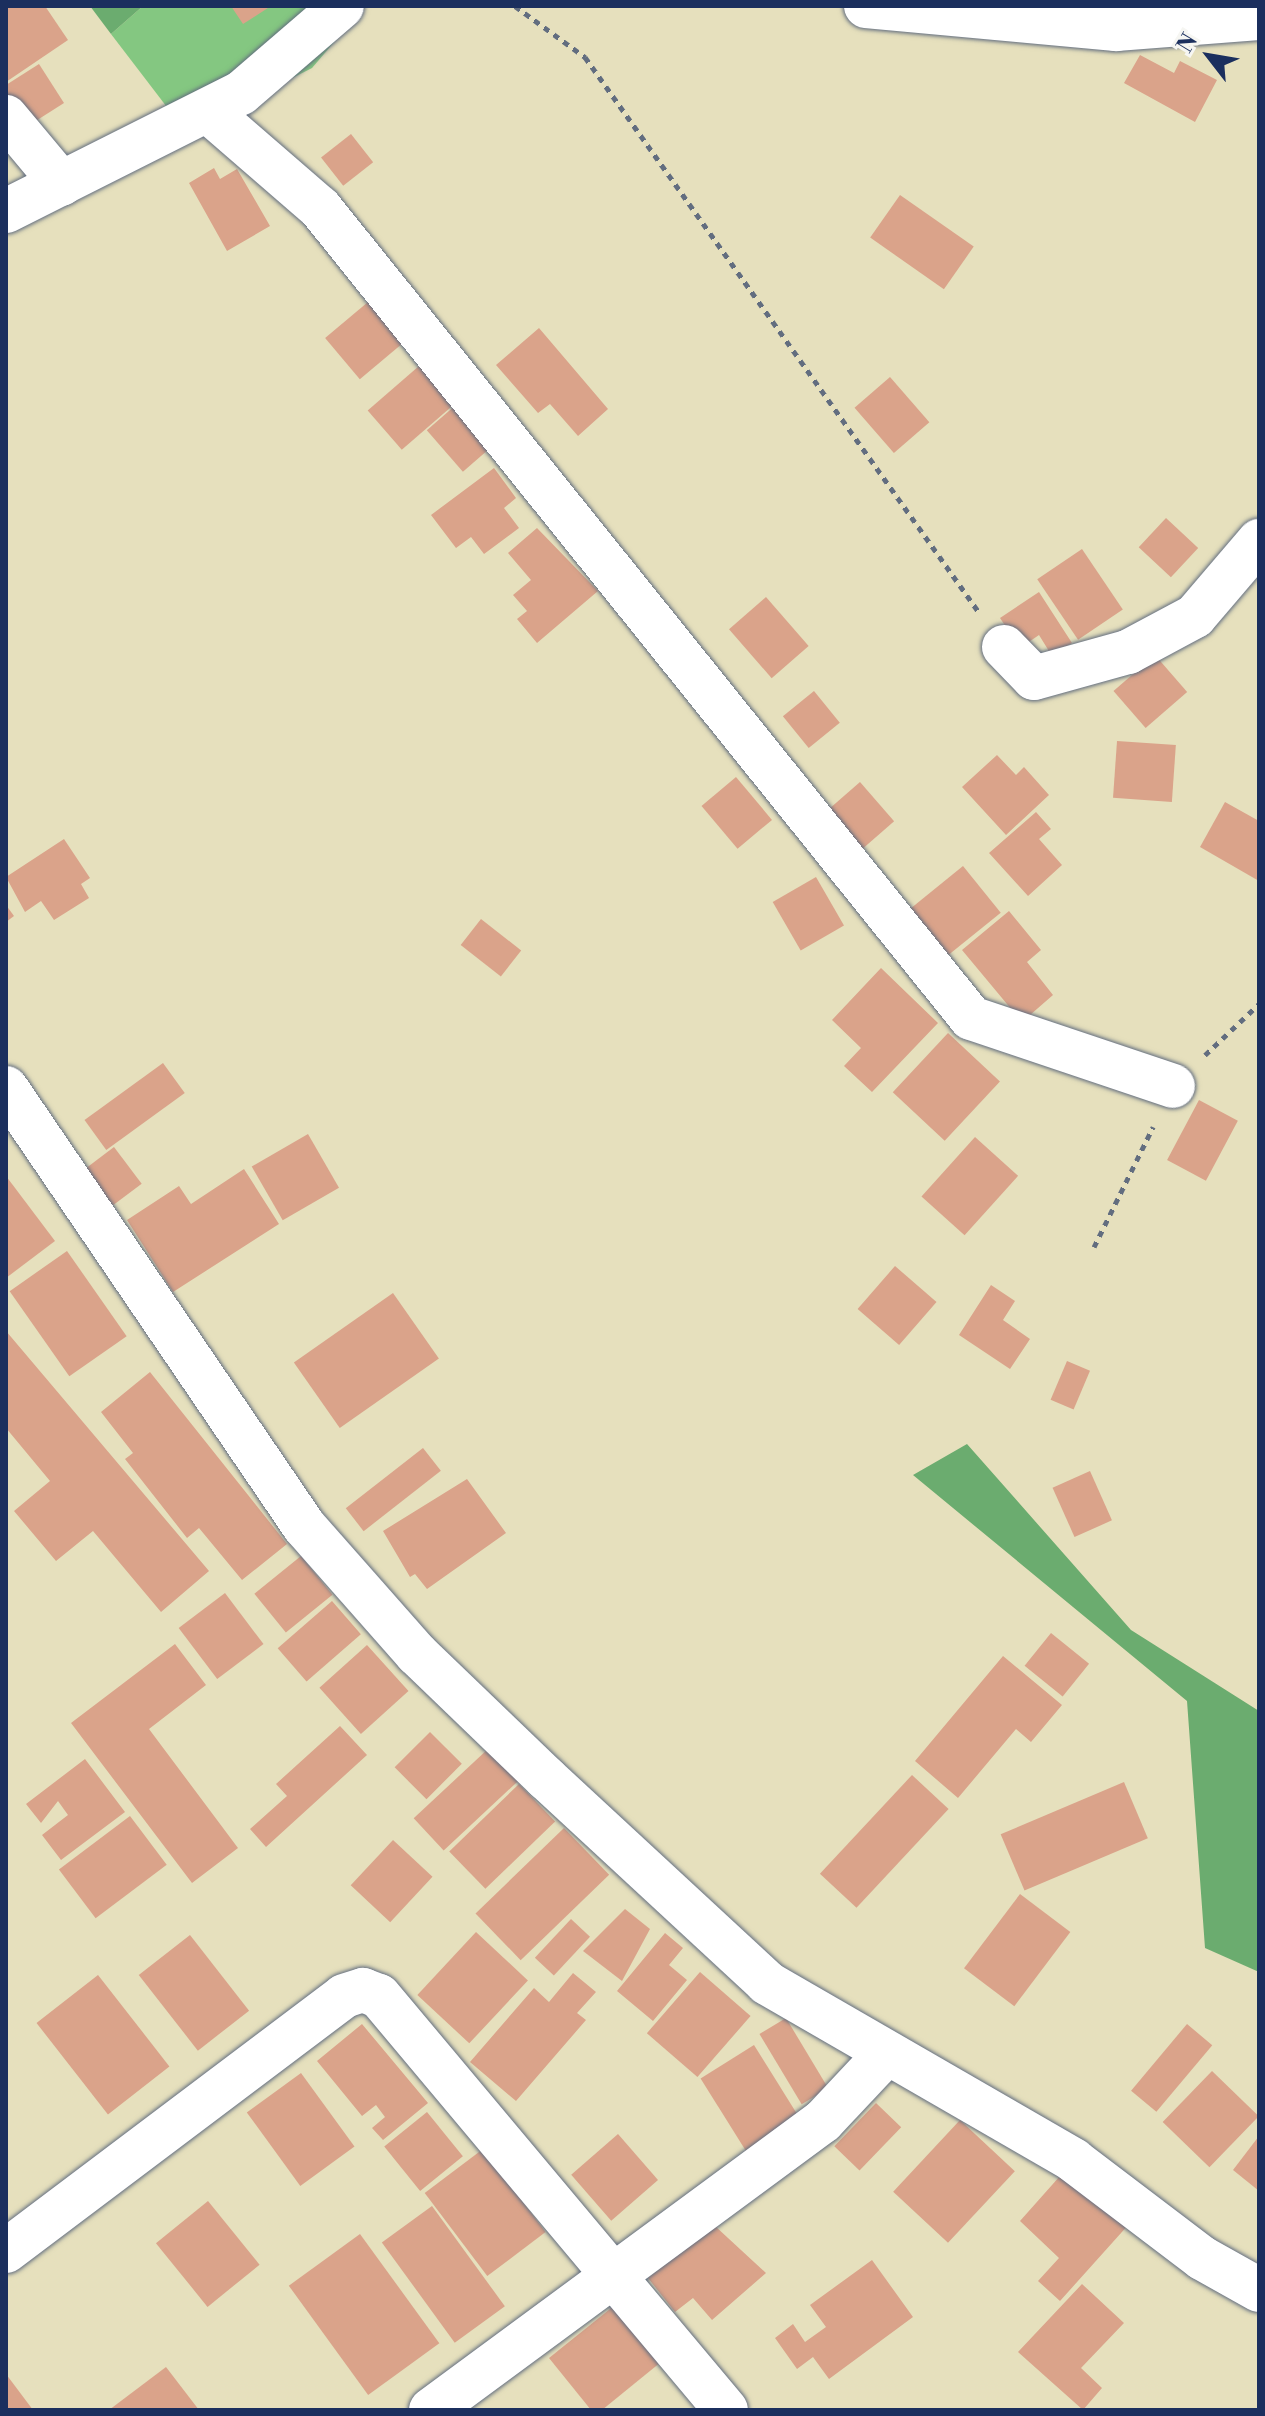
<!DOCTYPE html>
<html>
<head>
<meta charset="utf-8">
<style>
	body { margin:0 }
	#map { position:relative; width:1265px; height:2416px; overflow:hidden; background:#e6e0bd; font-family:"Libre Bodoni",serif }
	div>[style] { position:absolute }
	.green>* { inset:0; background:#84c781 }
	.forest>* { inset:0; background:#6bac6f }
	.building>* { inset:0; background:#daa38a; transform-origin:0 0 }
	.path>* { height:5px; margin-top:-2.5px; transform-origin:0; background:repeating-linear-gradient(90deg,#626d7f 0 6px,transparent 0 12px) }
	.roads { filter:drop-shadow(0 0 2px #626d7f) drop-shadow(0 0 2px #626d7f) }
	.minor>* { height:44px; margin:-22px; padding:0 22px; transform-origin:22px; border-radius:22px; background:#fff }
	span { translate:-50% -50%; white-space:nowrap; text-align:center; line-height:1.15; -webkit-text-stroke:8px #f6f6f2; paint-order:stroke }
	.frame { position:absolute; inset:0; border:8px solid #1b2f5e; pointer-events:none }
	.north { position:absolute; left:1169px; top:16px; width:80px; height:80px; -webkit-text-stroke:6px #f6f6f2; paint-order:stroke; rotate:301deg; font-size:22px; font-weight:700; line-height:32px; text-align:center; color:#1b2f5e }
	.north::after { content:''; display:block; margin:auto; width:28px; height:36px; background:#1b2f5e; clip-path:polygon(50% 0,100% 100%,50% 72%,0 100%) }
</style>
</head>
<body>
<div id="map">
	<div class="green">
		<i style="clip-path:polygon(143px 6px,365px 6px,312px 68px,186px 132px,111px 34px)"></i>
	</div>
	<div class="forest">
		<i style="clip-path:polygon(90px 6px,143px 6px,111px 34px)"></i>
		<i style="clip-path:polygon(967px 1444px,1131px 1630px,1259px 1711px,1259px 1972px,1205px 1948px,1187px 1701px,913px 1475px)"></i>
	</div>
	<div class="building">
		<i style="clip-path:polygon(6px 6px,45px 6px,68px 40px,6px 82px)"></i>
		<i style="clip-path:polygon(231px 6px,271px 6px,243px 24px)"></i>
		<i style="clip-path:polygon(1140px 55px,1174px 73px,1180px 61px,1217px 80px,1195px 122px,1124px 83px)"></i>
		<i style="clip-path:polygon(39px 64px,64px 103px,20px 131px,6px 108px,6px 85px)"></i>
		<i style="left:351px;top:134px;width:36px;height:38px;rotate:52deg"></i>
		<i style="clip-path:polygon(214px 168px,220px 179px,237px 169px,270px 226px,227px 251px,189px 183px)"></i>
		<i style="left:900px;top:195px;width:90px;height:52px;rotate:35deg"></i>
		<i style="left:368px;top:302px;width:54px;height:56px;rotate:50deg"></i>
		<i style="clip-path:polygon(539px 328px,608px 409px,578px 436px,550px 404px,538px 413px,496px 365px)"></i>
		<i style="left:419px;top:366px;width:52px;height:68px;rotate:49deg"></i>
		<i style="left:890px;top:377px;width:60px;height:47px;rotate:49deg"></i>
		<i style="left:457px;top:404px;width:55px;height:40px;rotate:49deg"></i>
		<i style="clip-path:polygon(494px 468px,516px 498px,504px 508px,519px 528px,484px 554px,471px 537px,456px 548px,431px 515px)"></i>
		<i style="left:1166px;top:518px;width:44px;height:40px;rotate:43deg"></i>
		<i style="clip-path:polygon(537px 528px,598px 591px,537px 643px,517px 619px,527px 611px,513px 595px,531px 580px,508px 553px)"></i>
		<i style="left:1082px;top:549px;width:73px;height:54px;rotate:56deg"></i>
		<i style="clip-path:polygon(1039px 592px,1072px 643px,1052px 656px,1039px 635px,1020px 648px,1000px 618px)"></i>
		<i style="left:766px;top:597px;width:65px;height:49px;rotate:49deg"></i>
		<i style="left:1155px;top:655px;width:49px;height:55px;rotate:49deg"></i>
		<i style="left:814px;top:691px;width:41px;height:40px;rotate:51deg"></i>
		<i style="left:1117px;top:741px;width:59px;height:57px;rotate:4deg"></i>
		<i style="clip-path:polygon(997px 755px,1016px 775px,1024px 767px,1049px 795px,1006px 835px,962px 787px)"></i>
		<i style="left:736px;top:777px;width:56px;height:45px;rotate:50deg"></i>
		<i style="left:860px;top:782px;width:52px;height:49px;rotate:49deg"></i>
		<i style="clip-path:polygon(1225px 802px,1259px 821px,1259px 881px,1200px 847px)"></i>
		<i style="clip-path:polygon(1036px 812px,1051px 829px,1039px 839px,1062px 865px,1028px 896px,989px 853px)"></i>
		<i style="clip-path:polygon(64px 839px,90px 878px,81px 884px,89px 898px,54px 920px,41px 901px,25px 912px,6px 877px)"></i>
		<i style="left:963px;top:866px;width:60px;height:67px;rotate:51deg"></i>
		<i style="left:816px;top:877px;width:56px;height:50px;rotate:60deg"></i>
		<i style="clip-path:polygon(6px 905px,14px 916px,6px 922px)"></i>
		<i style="clip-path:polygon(1009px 911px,1041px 950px,1027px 962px,1053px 995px,1022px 1022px,962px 950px)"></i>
		<i style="left:481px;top:919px;width:51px;height:33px;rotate:38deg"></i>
		<i style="clip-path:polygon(881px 968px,938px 1023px,872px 1092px,844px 1066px,861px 1048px,832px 1020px)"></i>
		<i style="left:948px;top:1033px;width:71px;height:81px;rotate:43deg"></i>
		<i style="left:163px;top:1063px;width:37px;height:97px;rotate:54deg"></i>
		<i style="left:1199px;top:1100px;width:44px;height:68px;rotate:28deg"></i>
		<i style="left:308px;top:1134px;width:62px;height:65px;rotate:60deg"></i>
		<i style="left:975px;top:1137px;width:58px;height:80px;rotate:42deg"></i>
		<i style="left:114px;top:1147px;width:46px;height:43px;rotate:53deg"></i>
		<i style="clip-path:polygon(244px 1169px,279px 1224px,173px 1292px,127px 1220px,179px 1186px,191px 1204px)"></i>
		<i style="clip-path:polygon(6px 1176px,55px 1241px,6px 1278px)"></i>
		<i style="left:67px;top:1251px;width:104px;height:70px;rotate:55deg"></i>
		<i style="left:895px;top:1266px;width:55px;height:57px;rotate:41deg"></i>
		<i style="clip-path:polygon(991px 1285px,1015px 1301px,1003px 1320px,1030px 1339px,1010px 1369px,959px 1335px)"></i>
		<i style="left:393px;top:1293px;width:80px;height:121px;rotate:55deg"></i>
		<i style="clip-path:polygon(6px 1331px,209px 1571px,161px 1612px,93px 1531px,56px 1561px,14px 1511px,50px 1481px,6px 1428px)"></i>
		<i style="left:1067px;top:1361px;width:25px;height:42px;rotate:23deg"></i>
		<i style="clip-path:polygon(150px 1372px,287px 1544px,242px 1580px,199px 1528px,187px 1538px,125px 1459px,133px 1453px,101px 1412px)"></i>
		<i style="left:423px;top:1448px;width:29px;height:98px;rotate:52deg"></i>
		<i style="left:1090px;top:1471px;width:54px;height:41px;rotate:66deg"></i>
		<i style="clip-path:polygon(467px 1479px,506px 1533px,427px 1589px,415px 1574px,410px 1577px,383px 1531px)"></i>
		<i style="left:301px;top:1556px;width:50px;height:60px;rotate:51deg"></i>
		<i style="left:225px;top:1593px;width:64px;height:58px;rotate:53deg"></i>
		<i style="left:332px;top:1601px;width:44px;height:72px;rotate:49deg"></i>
		<i style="left:1051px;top:1633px;width:49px;height:42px;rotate:39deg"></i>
		<i style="clip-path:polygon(175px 1644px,206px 1685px,149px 1729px,238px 1848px,192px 1883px,71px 1723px)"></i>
		<i style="left:367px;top:1645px;width:62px;height:64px;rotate:48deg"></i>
		<i style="clip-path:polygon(1003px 1656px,1062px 1705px,1031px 1742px,1016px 1729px,958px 1798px,915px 1761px)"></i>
		<i style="clip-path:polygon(340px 1726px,367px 1755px,266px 1847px,250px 1829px,287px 1796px,276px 1784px)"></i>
		<i style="left:430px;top:1732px;width:45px;height:50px;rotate:45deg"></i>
		<i style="left:489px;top:1748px;width:44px;height:103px;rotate:47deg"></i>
		<i style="clip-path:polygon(85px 1759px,125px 1812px,61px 1860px,42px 1835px,68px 1815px,58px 1801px,41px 1823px,26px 1804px)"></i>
		<i style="left:912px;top:1775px;width:50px;height:135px;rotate:43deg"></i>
		<i style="left:1124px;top:1782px;width:61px;height:134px;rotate:67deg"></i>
		<i style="left:519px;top:1784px;width:52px;height:97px;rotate:46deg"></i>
		<i style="left:130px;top:1816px;width:61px;height:89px;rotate:53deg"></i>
		<i style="left:564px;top:1828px;width:65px;height:123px;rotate:46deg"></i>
		<i style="left:393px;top:1840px;width:54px;height:62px;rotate:43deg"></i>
		<i style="left:1020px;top:1894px;width:63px;height:93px;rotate:37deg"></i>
		<i style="clip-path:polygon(625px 1909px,650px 1929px,622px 1981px,583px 1951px)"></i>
		<i style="left:571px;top:1919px;width:26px;height:53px;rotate:43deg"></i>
		<i style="left:476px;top:1932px;width:71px;height:86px;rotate:43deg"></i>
		<i style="clip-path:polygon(665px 1933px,683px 1948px,669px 1965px,687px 1980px,653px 2021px,617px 1991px)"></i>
		<i style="left:190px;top:1935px;width:96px;height:65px;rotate:52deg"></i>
		<i style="left:700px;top:1972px;width:67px;height:81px;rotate:41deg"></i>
		<i style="clip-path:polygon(573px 1973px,596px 1992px,577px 2013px,586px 2020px,516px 2101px,470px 2062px,534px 1988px,549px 2002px)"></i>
		<i style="left:98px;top:1975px;width:116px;height:78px;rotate:52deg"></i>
		<i style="left:786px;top:2018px;width:82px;height:31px;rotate:59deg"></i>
		<i style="clip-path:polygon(362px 2024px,428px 2103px,383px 2140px,372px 2128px,385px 2117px,376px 2105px,362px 2116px,317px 2061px)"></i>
		<i style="left:1187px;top:2024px;width:33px;height:87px;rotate:40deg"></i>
		<i style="left:754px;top:2045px;width:88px;height:63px;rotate:58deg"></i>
		<i style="left:1212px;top:2071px;width:65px;height:71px;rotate:44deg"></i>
		<i style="left:301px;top:2073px;width:91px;height:67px;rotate:54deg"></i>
		<i style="left:876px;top:2103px;width:35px;height:60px;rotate:44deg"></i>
		<i style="left:427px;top:2112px;width:57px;height:55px;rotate:51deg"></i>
		<i style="left:960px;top:2120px;width:75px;height:98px;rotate:43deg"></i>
		<i style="left:618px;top:2134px;width:61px;height:62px;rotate:49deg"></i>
		<i style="clip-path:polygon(1259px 2136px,1259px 2191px,1233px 2170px)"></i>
		<i style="left:483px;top:2149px;width:104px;height:73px;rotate:53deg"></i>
		<i style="clip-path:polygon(1068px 2167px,1130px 2223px,1060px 2301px,1038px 2281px,1059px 2258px,1020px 2221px)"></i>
		<i style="left:208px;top:2201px;width:82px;height:67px;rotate:51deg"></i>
		<i style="left:432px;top:2206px;width:124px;height:62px;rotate:54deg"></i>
		<i style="clip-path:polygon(715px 2226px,766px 2273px,712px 2320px,693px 2298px,675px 2312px,648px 2278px)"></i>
		<i style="left:360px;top:2234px;width:135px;height:88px;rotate:54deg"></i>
		<i style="clip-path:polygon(872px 2260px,913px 2317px,829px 2379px,813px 2357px,797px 2369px,775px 2338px,793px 2324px,805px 2342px,826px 2327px,810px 2305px)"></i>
		<i style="clip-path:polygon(1082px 2284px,1124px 2323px,1081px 2368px,1102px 2388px,1083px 2410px,1018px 2352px)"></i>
		<i style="clip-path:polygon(615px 2305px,661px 2362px,602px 2410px,591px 2410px,549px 2358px)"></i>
		<i style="clip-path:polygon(166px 2367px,199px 2410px,109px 2410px)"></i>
		<i style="clip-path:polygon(6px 2374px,33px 2410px,6px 2410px)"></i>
	</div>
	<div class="path">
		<i style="left:515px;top:6px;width:87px;rotate:36.1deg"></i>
		<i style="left:585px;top:57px;width:679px;rotate:54.65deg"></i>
		<i style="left:1205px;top:1055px;width:74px;rotate:-43.4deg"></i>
		<i style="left:1094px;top:1247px;width:134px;rotate:-63.8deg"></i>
	</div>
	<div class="roads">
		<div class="minor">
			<i style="left:866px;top:6px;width:251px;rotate:5.3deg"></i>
			<i style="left:1116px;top:29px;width:143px;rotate:-4.4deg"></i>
			<i style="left:208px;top:111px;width:148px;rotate:40.9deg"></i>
			<i style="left:320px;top:208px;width:1039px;rotate:51.21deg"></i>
			<i style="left:971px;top:1018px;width:213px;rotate:18.6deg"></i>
			<i style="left:6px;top:117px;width:87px;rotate:50.1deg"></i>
			<i style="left:6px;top:211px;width:263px;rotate:-26.7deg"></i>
			<i style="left:241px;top:93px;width:133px;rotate:-40.7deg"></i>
			<i style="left:1004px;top:647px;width:43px;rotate:45.9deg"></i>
			<i style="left:1034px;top:678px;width:98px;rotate:-15.5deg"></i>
			<i style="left:1128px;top:652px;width:76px;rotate:-28.2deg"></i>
			<i style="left:1195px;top:616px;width:99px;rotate:-49.5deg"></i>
			<i style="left:6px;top:1088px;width:530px;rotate:55.77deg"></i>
			<i style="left:304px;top:1526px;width:171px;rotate:48.6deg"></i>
			<i style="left:417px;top:1654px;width:179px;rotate:43.9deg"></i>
			<i style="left:546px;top:1778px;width:301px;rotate:42.8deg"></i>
			<i style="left:767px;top:1983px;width:354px;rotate:30deg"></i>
			<i style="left:1073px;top:2160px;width:162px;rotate:37.2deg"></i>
			<i style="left:1202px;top:2258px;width:65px;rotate:29.3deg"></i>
			<i style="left:6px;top:2251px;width:423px;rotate:-37deg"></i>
			<i style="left:344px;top:1996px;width:20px;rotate:-18deg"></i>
			<i style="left:363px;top:1990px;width:17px;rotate:21deg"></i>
			<i style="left:379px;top:1996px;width:540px;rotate:50.03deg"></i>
			<i style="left:431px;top:2410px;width:487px;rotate:-36.4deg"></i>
			<i style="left:823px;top:2121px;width:89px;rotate:-46.8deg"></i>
		</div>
	</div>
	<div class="frame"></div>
	<div class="north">N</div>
</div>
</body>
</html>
